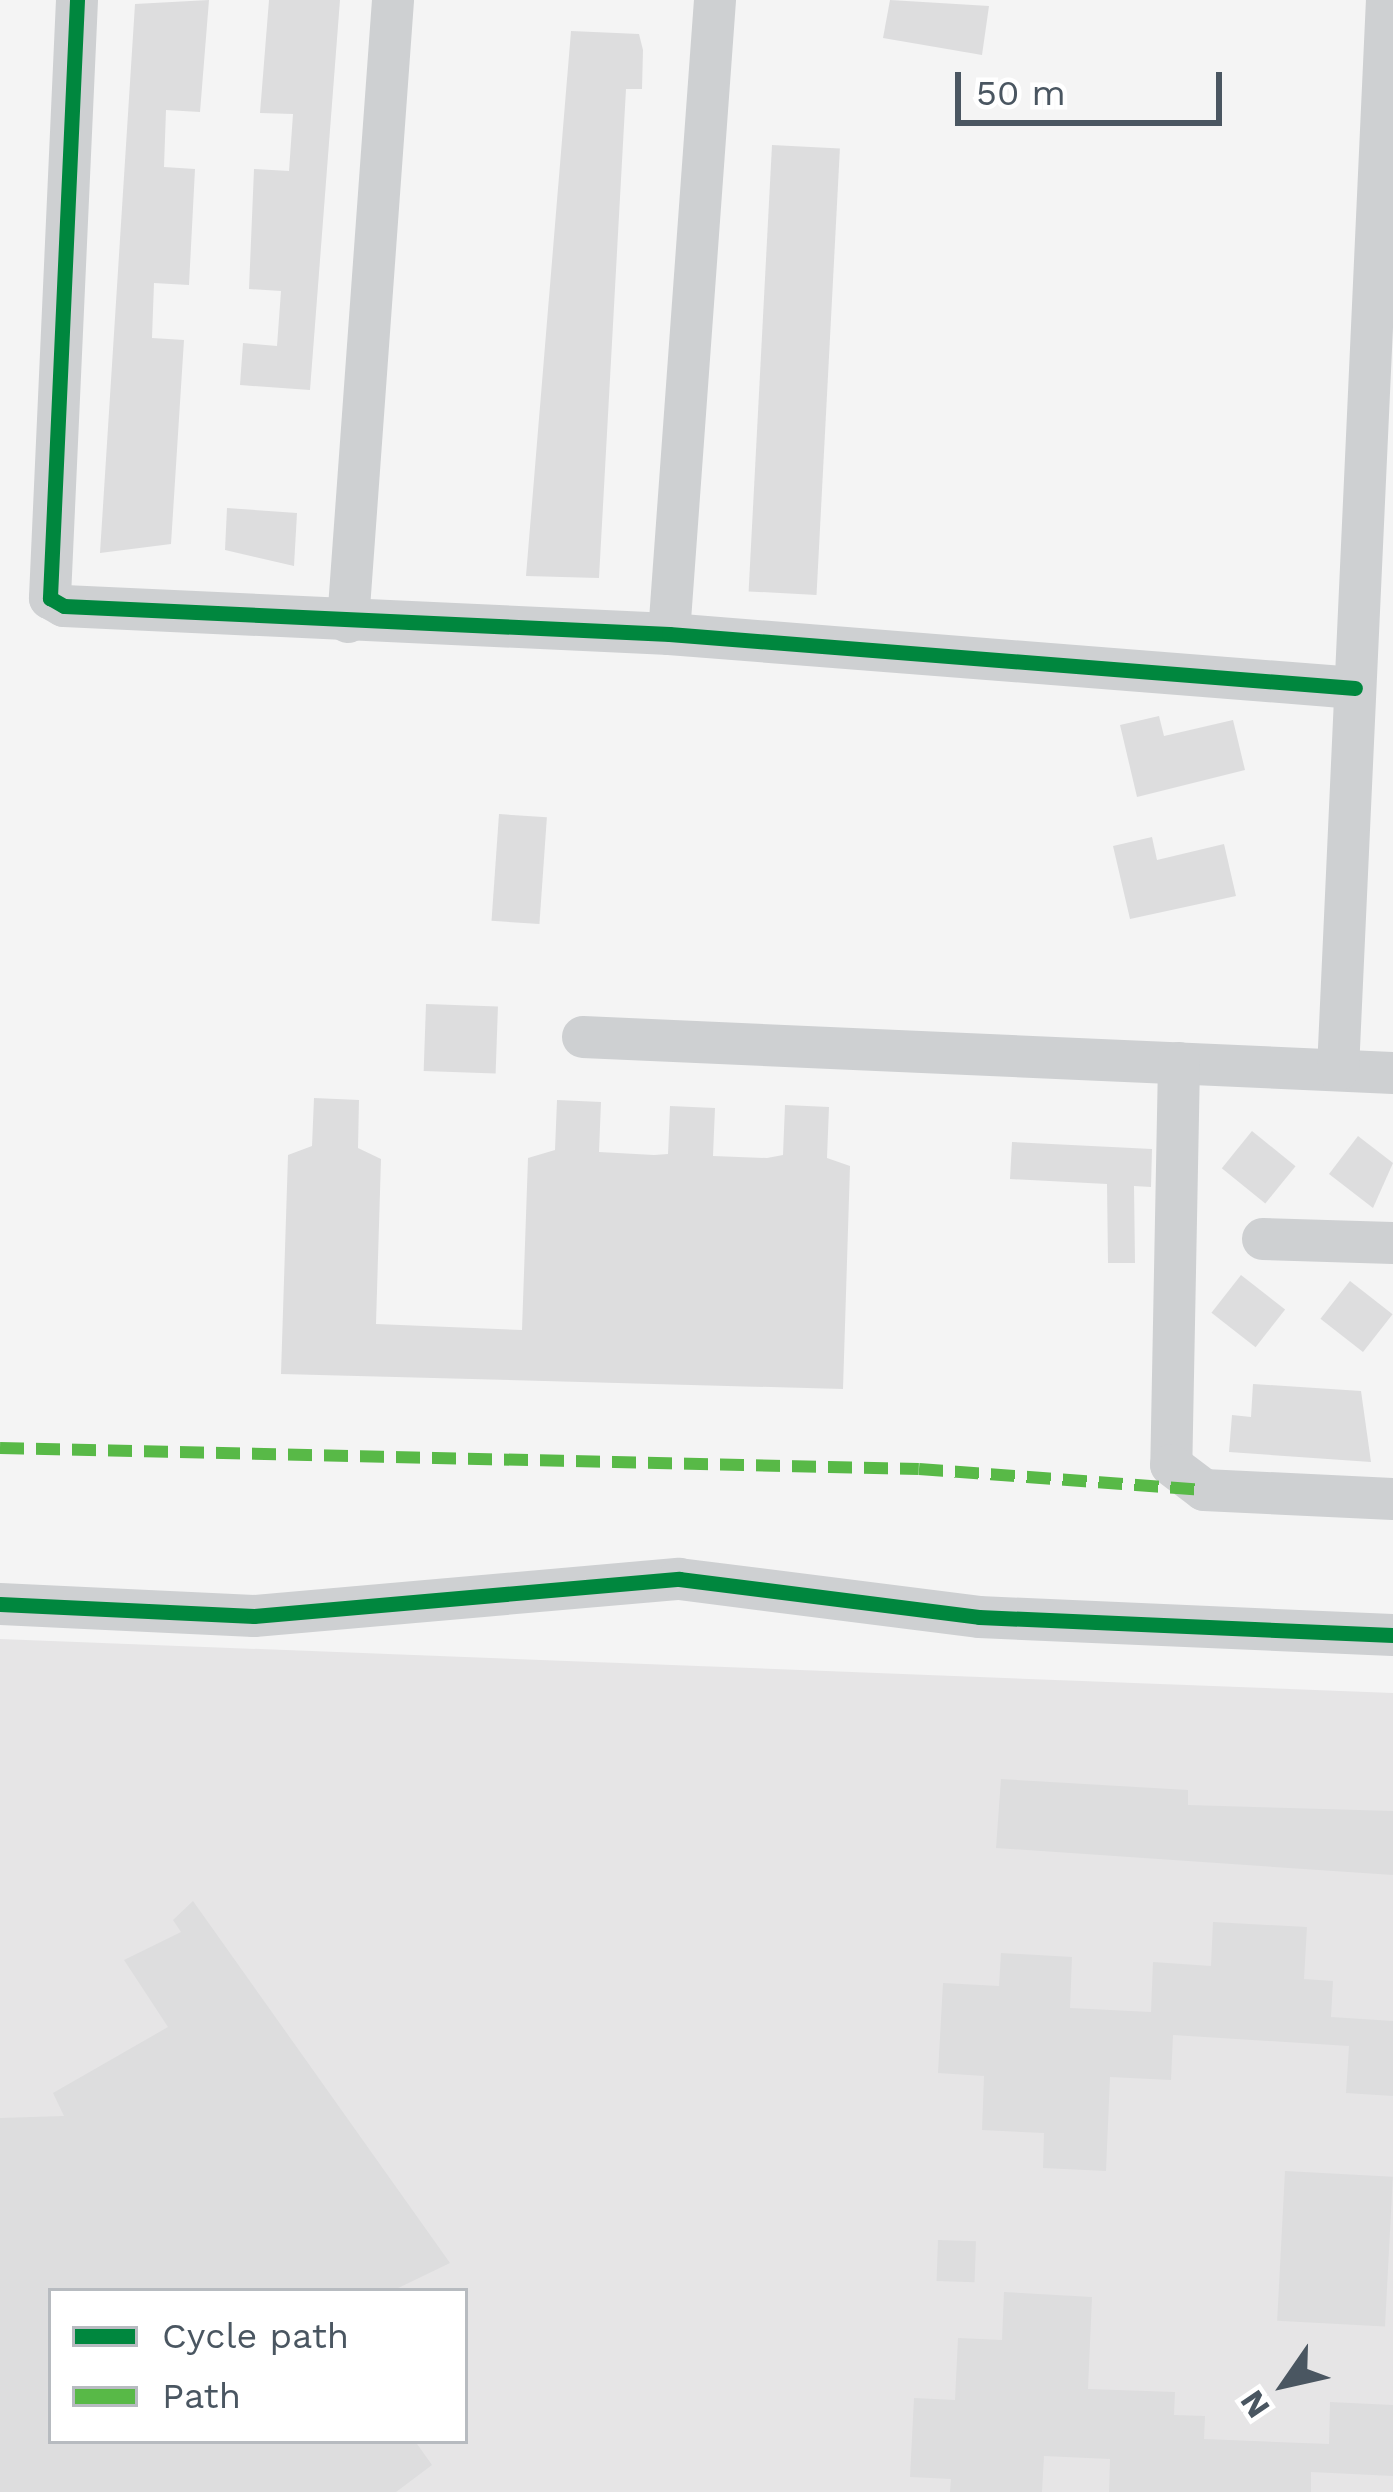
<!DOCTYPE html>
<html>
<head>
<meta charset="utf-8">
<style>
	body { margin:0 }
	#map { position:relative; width:1393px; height:2492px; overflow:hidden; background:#f4f4f4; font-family:"Work Sans",sans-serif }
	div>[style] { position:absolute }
	.education>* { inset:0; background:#e6e5e6 }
	.building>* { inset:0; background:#ddddde; transform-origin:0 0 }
	.minor>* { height:42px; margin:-21px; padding:0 21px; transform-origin:21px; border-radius:21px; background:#ced0d2 }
	.quiet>* { height:12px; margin-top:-6px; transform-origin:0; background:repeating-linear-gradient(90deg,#58b947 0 24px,transparent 0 36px) }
	.cycleway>* { height:15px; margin:-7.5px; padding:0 7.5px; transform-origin:7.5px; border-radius:7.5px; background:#00873e }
	span { translate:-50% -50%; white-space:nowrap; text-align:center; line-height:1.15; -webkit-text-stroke:12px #fff; paint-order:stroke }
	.legend { position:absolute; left:48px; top:2288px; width:420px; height:156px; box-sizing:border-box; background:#fff; border:3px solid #b7bbc0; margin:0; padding:15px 21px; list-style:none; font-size:36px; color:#4a5661 }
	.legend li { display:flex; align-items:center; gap:24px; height:60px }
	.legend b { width:60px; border:3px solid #b7bbc0 }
	.north { position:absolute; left:1225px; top:2324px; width:120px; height:120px; -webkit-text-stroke:9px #fff; paint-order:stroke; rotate:236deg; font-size:33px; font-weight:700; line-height:48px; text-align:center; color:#4a5661 }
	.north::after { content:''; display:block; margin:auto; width:42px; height:54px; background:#4a5661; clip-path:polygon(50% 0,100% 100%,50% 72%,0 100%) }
	.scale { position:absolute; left:955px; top:72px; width:267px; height:54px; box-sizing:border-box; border:6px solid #4a5661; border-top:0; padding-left:15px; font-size:36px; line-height:42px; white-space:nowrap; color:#4a5661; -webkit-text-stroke:9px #fff; paint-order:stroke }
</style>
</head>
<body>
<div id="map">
	<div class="education">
		<i style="clip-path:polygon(evenodd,0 1639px,1393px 1693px,1393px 2492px,0 2492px,0 1639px,51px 2291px,465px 2291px,465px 2441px,51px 2441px,51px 2291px)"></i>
	</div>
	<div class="building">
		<i style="clip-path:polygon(209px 0,200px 112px,166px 110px,164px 167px,195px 169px,189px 285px,154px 283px,152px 338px,184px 340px,171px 544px,100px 553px,135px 4px)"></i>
		<i style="clip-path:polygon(269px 0,340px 0,310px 390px,240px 385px,243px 343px,277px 346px,281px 291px,249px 289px,254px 169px,289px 171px,293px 114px,260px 113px)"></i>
		<i style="clip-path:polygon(890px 0,989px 6px,982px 55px,883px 38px)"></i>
		<i style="clip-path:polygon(571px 31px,639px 34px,643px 50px,642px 89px,626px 89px,599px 578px,526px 576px)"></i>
		<i style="left:772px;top:145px;width:68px;height:447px;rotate:3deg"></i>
		<i style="clip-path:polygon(227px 508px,297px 513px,294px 566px,225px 550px)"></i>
		<i style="clip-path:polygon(1159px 716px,1164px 736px,1233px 720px,1245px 770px,1137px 797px,1120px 725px)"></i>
		<i style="left:499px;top:814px;width:48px;height:107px;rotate:4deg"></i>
		<i style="clip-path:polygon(1152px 837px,1157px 860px,1224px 844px,1236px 896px,1130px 919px,1113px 846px)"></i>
		<i style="left:426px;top:1004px;width:72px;height:67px;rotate:2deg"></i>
		<i style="clip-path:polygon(314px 1098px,359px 1100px,358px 1148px,381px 1159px,376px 1324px,522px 1330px,528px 1158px,555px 1150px,557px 1100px,601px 1102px,599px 1152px,654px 1155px,668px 1154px,670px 1106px,715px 1108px,713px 1156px,767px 1158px,783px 1155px,785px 1105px,829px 1107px,827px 1158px,850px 1166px,843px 1389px,281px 1374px,288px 1155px,312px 1146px)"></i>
		<i style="left:1252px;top:1131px;width:56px;height:48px;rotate:39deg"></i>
		<i style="clip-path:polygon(1358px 1136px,1393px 1163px,1373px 1208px,1329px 1174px)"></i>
		<i style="clip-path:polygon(1012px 1142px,1152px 1149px,1151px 1187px,1134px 1186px,1135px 1263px,1108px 1263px,1107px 1184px,1010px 1179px)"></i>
		<i style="left:1241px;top:1275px;width:56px;height:48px;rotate:38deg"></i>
		<i style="left:1350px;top:1281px;width:54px;height:48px;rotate:38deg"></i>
		<i style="clip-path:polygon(1253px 1384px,1361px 1391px,1371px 1462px,1229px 1452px,1232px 1415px,1251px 1417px)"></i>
		<i style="clip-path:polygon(1001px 1779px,1188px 1790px,1188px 1805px,1393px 1811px,1393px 1875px,996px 1848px)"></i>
		<i style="clip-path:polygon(193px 1901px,450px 2263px,392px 2291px,51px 2291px,51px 2441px,415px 2441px,432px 2465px,396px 2492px,0 2492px,0 2118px,64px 2116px,53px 2093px,168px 2027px,124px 1960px,181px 1932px,173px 1920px)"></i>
		<i style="clip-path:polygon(1213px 1922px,1307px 1927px,1304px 1979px,1333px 1981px,1331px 2017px,1393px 2021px,1393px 2096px,1346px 2093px,1349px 2046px,1173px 2035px,1171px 2080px,1110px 2077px,1106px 2171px,1043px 2168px,1044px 2133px,982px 2130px,984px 2076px,938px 2073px,943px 1983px,999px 1986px,1001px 1953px,1072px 1957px,1070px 2008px,1151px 2012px,1153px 1962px,1211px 1966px)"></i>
		<i style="left:1285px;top:2171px;width:108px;height:150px;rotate:3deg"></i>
		<i style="left:938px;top:2240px;width:38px;height:41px;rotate:2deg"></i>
		<i style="clip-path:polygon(1004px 2292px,1092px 2297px,1088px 2389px,1175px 2392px,1174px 2415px,1205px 2416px,1204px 2439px,1329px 2444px,1330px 2402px,1393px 2405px,1393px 2476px,1311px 2472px,1311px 2492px,1109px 2492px,1110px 2459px,1044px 2456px,1042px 2492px,950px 2492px,951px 2479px,910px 2477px,914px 2398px,955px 2400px,958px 2338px,1002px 2340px)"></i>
	</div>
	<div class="minor">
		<i style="left:77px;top:0;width:599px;rotate:92.59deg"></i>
		<i style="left:50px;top:598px;width:16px;rotate:30deg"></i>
		<i style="left:64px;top:606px;width:606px;rotate:2.65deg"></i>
		<i style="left:669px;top:634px;width:688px;rotate:4.5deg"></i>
		<i style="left:348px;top:622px;width:624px;rotate:-85.86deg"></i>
		<i style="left:669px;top:634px;width:636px;rotate:-85.85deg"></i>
		<i style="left:583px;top:1037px;width:811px;rotate:2.54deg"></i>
		<i style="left:1179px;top:1063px;width:402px;rotate:91.1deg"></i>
		<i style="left:1171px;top:1465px;width:41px;rotate:37.1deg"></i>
		<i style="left:1204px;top:1490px;width:189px;rotate:2.7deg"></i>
		<i style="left:1338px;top:1070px;width:1071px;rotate:-87.38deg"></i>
		<i style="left:1263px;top:1239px;width:130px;rotate:1.8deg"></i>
		<i style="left:0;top:1604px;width:254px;rotate:2.7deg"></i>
		<i style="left:254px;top:1616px;width:427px;rotate:-5deg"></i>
		<i style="left:679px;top:1579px;width:302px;rotate:7.2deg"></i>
		<i style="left:979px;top:1617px;width:414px;rotate:2.5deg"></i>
	</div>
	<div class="quiet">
		<i style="left:0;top:1448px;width:919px;rotate:1.31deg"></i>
		<i style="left:919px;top:1469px;width:286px;rotate:4.2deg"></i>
	</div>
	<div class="cycleway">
		<i style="left:77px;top:0;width:599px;rotate:92.59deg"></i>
		<i style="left:50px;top:598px;width:16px;rotate:30deg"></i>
		<i style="left:64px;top:606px;width:606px;rotate:2.65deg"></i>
		<i style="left:669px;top:634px;width:688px;rotate:4.5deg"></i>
		<i style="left:0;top:1604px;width:254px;rotate:2.7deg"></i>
		<i style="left:254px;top:1616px;width:427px;rotate:-5deg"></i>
		<i style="left:679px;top:1579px;width:302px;rotate:7.2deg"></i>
		<i style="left:979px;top:1617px;width:414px;rotate:2.5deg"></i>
	</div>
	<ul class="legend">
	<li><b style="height:15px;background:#00873e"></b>Cycle path</li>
	<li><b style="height:15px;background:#58b947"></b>Path</li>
	</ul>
	<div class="north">N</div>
	<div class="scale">50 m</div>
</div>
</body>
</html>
